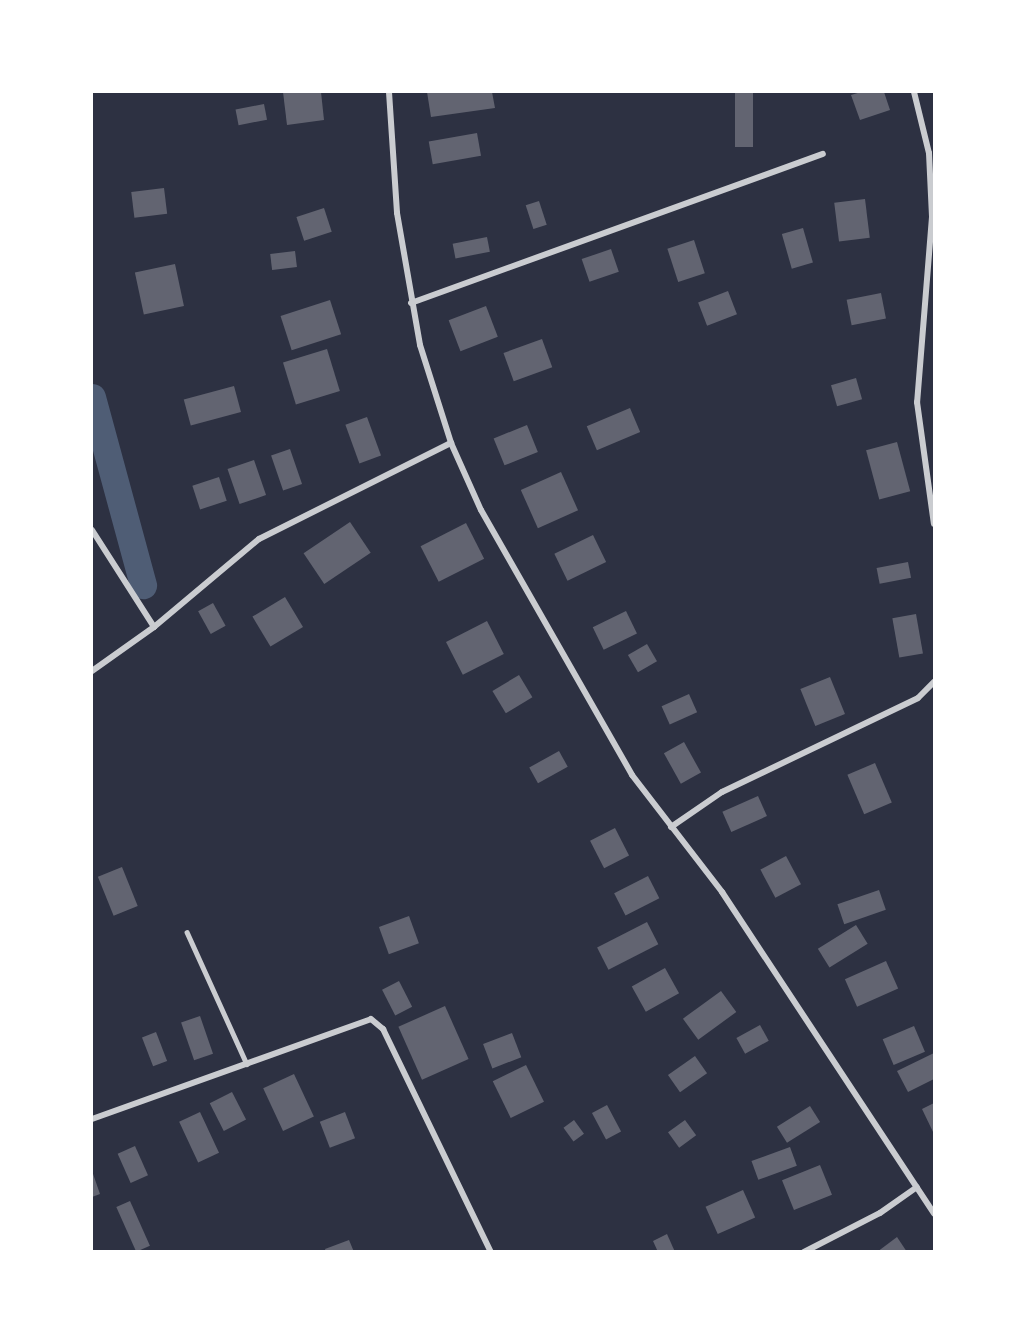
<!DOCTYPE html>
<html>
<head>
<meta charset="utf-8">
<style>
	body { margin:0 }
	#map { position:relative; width:1026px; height:1343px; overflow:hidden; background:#2d3142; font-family:"Sofia Sans Condensed",sans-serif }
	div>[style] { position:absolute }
	.canal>* { height:27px; margin:-13.5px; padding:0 13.5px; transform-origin:13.5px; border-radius:13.5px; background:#4f5d75 }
	.building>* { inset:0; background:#626471; transform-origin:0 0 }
	.service>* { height:4.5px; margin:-2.25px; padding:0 2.25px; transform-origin:2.25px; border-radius:2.25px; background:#caccd0 }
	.minor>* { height:6px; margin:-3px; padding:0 3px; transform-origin:3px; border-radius:3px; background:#caccd0 }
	span { translate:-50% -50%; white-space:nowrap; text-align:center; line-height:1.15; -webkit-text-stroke:5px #fff; paint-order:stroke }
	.frame { position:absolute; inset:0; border:93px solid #fff; pointer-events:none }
</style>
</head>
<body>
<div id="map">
	<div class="canal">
		<i style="left:92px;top:397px;width:195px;rotate:74.8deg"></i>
	</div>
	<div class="building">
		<i style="clip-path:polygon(283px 92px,321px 92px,324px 120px,287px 125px)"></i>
		<i style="clip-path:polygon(427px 92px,492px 92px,495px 108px,431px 117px)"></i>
		<i style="left:735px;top:92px;width:18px;height:55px"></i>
		<i style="clip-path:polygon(861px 92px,884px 92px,890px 110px,860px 120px,851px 95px)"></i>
		<i style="left:264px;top:104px;width:16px;height:29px;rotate:79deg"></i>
		<i style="left:477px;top:133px;width:23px;height:49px;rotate:80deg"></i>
		<i style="left:164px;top:188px;width:26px;height:33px;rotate:83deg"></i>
		<i style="left:865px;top:199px;width:39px;height:31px;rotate:83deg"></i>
		<i style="left:539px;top:201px;width:25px;height:14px;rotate:72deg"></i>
		<i style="left:324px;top:208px;width:25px;height:29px;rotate:72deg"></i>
		<i style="left:803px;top:228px;width:36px;height:22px;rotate:74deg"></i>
		<i style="left:487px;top:237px;width:15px;height:35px;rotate:79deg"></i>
		<i style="left:694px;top:240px;width:35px;height:28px;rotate:72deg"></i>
		<i style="left:611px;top:249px;width:24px;height:31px;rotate:71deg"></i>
		<i style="left:295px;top:251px;width:16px;height:25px;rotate:83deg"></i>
		<i style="left:175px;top:264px;width:43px;height:41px;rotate:78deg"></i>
		<i style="left:728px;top:291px;width:25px;height:32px;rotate:69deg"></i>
		<i style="left:881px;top:293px;width:26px;height:35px;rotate:79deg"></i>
		<i style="left:330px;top:300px;width:36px;height:52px;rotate:72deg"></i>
		<i style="left:486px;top:306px;width:33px;height:40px;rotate:69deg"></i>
		<i style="left:542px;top:339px;width:30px;height:41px;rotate:70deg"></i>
		<i style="left:327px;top:349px;width:44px;height:46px;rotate:73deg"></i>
		<i style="left:856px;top:378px;width:22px;height:26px;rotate:74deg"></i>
		<i style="left:234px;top:386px;width:27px;height:52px;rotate:75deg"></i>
		<i style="left:630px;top:408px;width:26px;height:47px;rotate:67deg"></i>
		<i style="left:367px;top:417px;width:41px;height:23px;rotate:70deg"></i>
		<i style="left:527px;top:425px;width:29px;height:36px;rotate:68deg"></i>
		<i style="left:897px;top:442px;width:51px;height:32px;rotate:75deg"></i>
		<i style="left:290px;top:449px;width:37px;height:20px;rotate:71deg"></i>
		<i style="left:254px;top:460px;width:37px;height:28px;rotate:71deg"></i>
		<i style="left:561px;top:472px;width:42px;height:44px;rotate:66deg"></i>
		<i style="left:219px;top:477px;width:25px;height:28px;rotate:72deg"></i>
		<i style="left:350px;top:522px;width:37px;height:56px;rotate:56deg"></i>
		<i style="left:466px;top:523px;width:40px;height:51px;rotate:63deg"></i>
		<i style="left:593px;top:535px;width:30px;height:43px;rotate:64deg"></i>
		<i style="left:908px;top:562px;width:16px;height:32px;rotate:79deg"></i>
		<i style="left:285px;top:597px;width:35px;height:38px;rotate:59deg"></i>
		<i style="left:213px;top:603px;width:26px;height:17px;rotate:61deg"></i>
		<i style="left:626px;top:611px;width:25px;height:37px;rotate:64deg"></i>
		<i style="left:916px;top:614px;width:40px;height:24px;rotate:80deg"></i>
		<i style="left:487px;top:621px;width:37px;height:46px;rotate:63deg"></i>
		<i style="left:647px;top:644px;width:20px;height:22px;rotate:60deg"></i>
		<i style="left:519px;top:675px;width:26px;height:31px;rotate:59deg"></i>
		<i style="left:830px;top:677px;width:40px;height:32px;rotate:68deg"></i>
		<i style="left:689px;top:694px;width:20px;height:30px;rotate:66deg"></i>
		<i style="left:684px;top:742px;width:35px;height:23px;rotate:61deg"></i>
		<i style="left:559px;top:751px;width:18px;height:34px;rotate:61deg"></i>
		<i style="left:875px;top:763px;width:43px;height:30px;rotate:67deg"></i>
		<i style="left:758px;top:796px;width:22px;height:39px;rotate:66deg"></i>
		<i style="left:615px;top:828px;width:31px;height:28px;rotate:63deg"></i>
		<i style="left:786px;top:856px;width:32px;height:29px;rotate:62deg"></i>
		<i style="left:122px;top:867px;width:42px;height:26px;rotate:68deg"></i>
		<i style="left:648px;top:876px;width:25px;height:38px;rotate:63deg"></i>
		<i style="left:879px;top:890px;width:21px;height:44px;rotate:71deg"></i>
		<i style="left:409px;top:916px;width:29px;height:32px;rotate:70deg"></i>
		<i style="left:647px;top:922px;width:25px;height:56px;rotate:63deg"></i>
		<i style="left:856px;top:925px;width:22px;height:45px;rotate:58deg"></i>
		<i style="left:886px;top:961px;width:30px;height:45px;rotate:66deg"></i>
		<i style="left:665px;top:968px;width:29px;height:38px;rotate:61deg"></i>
		<i style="left:399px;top:981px;width:29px;height:19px;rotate:63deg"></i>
		<i style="left:721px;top:991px;width:26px;height:47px;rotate:54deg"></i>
		<i style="left:445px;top:1006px;width:58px;height:51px;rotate:66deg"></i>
		<i style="left:200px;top:1016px;width:40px;height:20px;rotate:71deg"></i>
		<i style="left:760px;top:1025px;width:18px;height:27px;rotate:61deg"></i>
		<i style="left:914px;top:1026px;width:28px;height:34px;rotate:67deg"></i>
		<i style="left:156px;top:1032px;width:31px;height:15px;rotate:69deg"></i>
		<i style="left:512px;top:1033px;width:26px;height:31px;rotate:69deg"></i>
		<i style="clip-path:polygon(934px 1053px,934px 1079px,908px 1092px,897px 1071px)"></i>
		<i style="left:695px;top:1056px;width:21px;height:33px;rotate:55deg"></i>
		<i style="left:526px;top:1065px;width:41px;height:37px;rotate:64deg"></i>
		<i style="left:294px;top:1074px;width:47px;height:34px;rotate:65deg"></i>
		<i style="left:232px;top:1092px;width:31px;height:25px;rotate:63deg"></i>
		<i style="clip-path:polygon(934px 1103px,934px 1134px,922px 1109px)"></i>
		<i style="left:607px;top:1105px;width:30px;height:17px;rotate:62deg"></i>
		<i style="left:810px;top:1106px;width:19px;height:39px;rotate:58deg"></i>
		<i style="left:200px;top:1112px;width:45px;height:23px;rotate:65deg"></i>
		<i style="left:345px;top:1112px;width:28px;height:27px;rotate:69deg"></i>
		<i style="left:574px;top:1120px;width:17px;height:13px;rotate:54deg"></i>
		<i style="left:685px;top:1120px;width:19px;height:21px;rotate:54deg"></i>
		<i style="left:135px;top:1146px;width:32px;height:19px;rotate:66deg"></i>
		<i style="left:790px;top:1147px;width:20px;height:41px;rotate:70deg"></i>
		<i style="left:820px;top:1165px;width:32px;height:41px;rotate:68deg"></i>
		<i style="clip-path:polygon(92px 1171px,100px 1194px,92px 1197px)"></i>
		<i style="left:743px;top:1190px;width:30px;height:41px;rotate:66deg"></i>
		<i style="left:130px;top:1201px;width:49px;height:15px;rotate:66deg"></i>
		<i style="clip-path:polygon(667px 1234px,675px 1252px,658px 1252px,653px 1241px)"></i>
		<i style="clip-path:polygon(897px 1237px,907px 1252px,877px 1252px)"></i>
		<i style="clip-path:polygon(349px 1240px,354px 1252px,326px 1252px,325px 1249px)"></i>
	</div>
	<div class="service">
		<i style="left:187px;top:932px;width:145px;rotate:65.6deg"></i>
	</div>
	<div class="minor">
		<i style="left:389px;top:92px;width:121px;rotate:86.2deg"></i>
		<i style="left:397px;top:213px;width:134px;rotate:80.1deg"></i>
		<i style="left:420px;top:345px;width:103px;rotate:72.4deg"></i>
		<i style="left:451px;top:443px;width:73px;rotate:65.9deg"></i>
		<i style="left:481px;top:510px;width:305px;rotate:60.3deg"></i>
		<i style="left:632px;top:775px;width:148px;rotate:52.4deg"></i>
		<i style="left:722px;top:892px;width:385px;rotate:56.6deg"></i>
		<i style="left:914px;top:92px;width:63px;rotate:76.2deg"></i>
		<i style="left:929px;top:153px;width:64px;rotate:87.3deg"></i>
		<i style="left:932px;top:217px;width:186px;rotate:94.6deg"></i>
		<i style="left:917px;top:402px;width:123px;rotate:82.1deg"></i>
		<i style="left:411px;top:303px;width:438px;rotate:-19.9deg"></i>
		<i style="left:92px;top:530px;width:115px;rotate:57.4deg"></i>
		<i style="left:92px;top:671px;width:76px;rotate:-35.4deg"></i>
		<i style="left:154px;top:627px;width:137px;rotate:-40deg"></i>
		<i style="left:259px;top:539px;width:215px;rotate:-26.6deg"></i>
		<i style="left:671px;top:827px;width:62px;rotate:-34.5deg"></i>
		<i style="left:722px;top:792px;width:217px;rotate:-25.6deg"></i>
		<i style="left:918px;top:698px;width:23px;rotate:-45deg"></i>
		<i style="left:92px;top:1119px;width:296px;rotate:-19.7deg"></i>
		<i style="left:371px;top:1019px;width:16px;rotate:40deg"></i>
		<i style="left:383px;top:1029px;width:248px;rotate:64.2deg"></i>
		<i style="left:804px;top:1252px;width:85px;rotate:-27.2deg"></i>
		<i style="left:880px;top:1213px;width:45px;rotate:-35.1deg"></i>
	</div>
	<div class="frame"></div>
</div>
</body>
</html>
